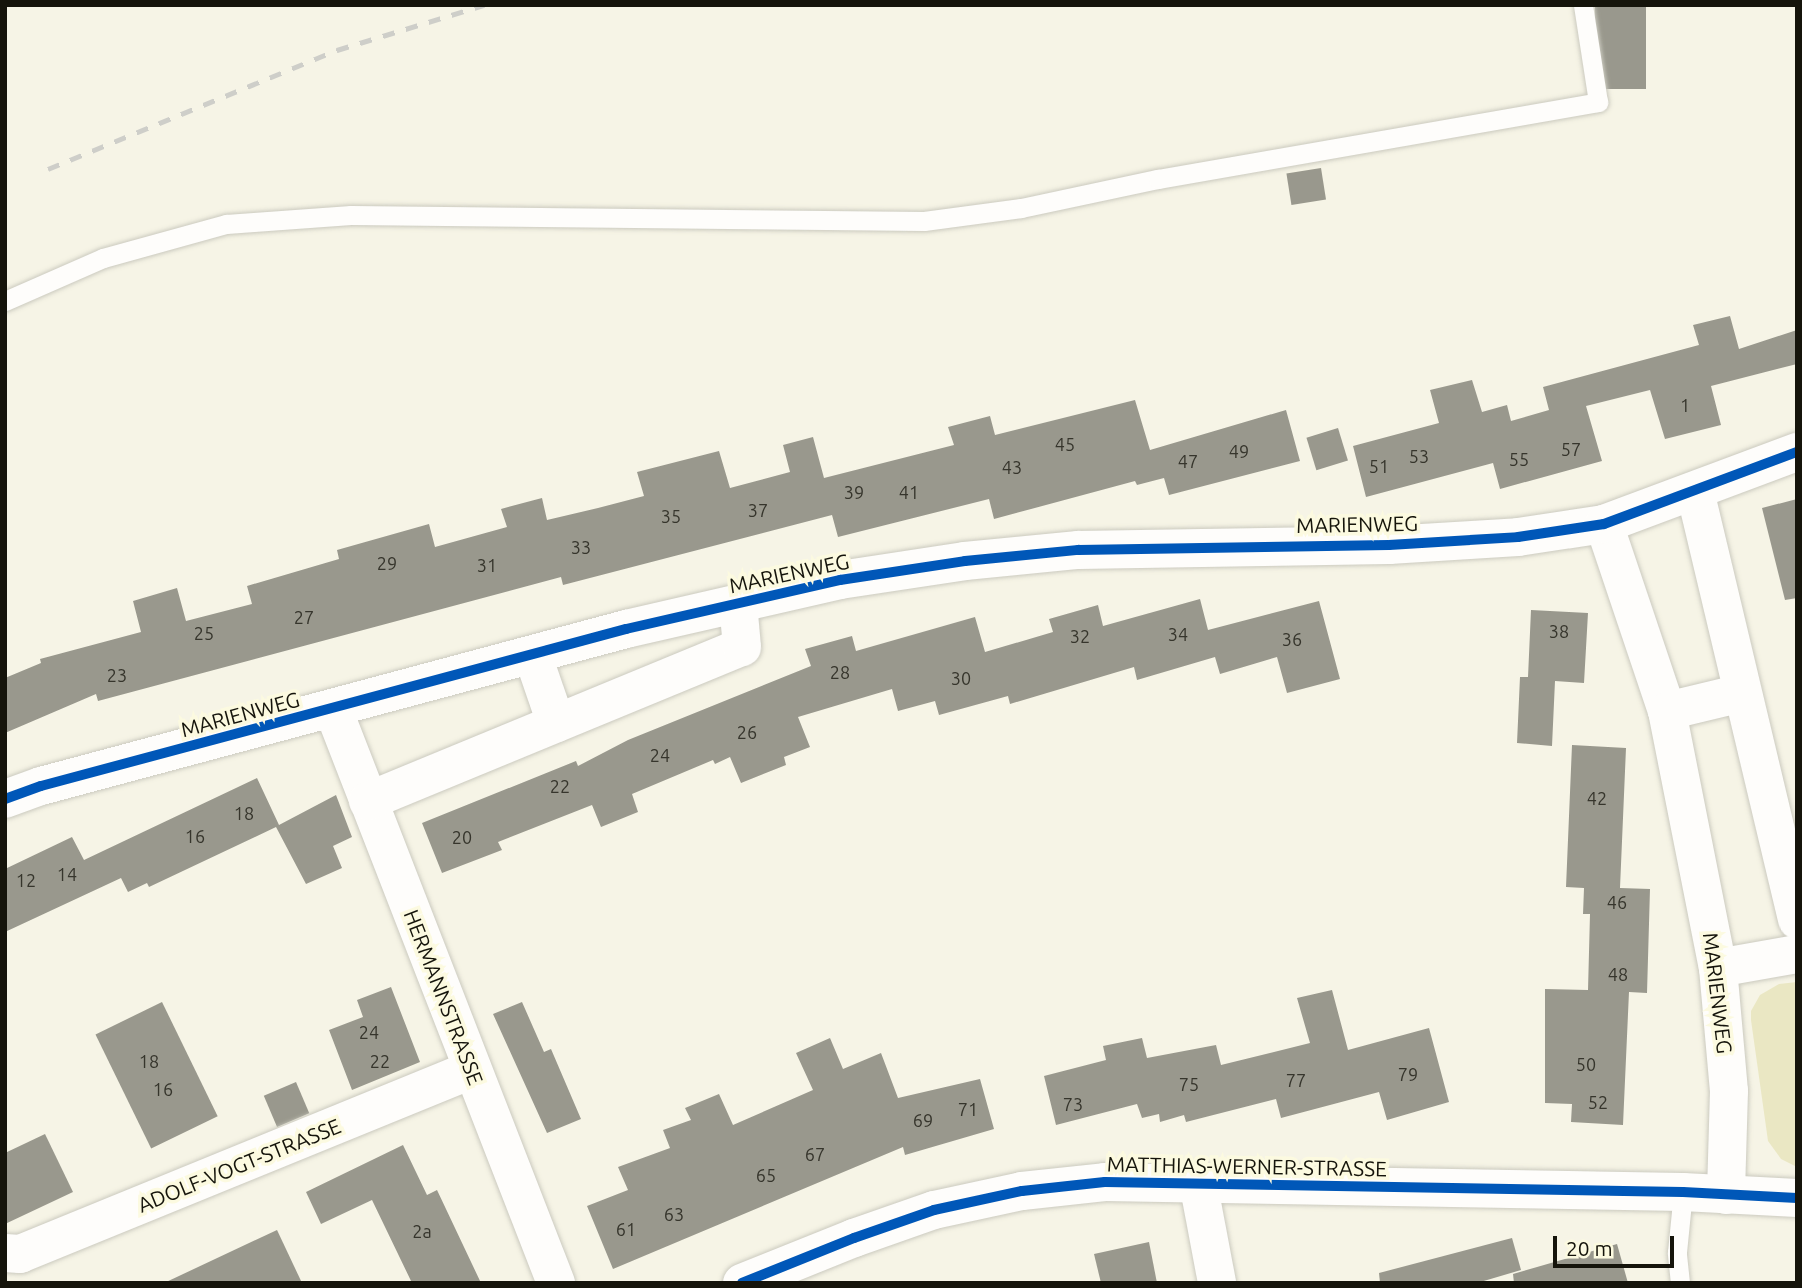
<!DOCTYPE html>
<html>
<head>
<meta charset="utf-8">
<style>
	body { margin:0 }
	#map { position:relative; width:1802px; height:1288px; overflow:hidden; background:#f6f4e6; font-family:Ubuntu,sans-serif }
	div>[style] { position:absolute }
	.green>* { inset:0; background:#eae7c3 }
	.building>* { inset:0; background:#99988d; transform-origin:0 0 }
	.roads { filter:drop-shadow(0 0 2px #cbcabf) drop-shadow(0 0 2px #cbcabf) }
	.service>* { height:19px; margin:-9.5px; padding:0 9.5px; transform-origin:9.5px; border-radius:9.5px; background:#fefdfb }
	.minor>* { height:38px; margin:-19px; padding:0 19px; transform-origin:19px; border-radius:19px; background:#fefdfb }
	.rail>* { height:5px; margin-top:-2.5px; transform-origin:0; background:repeating-linear-gradient(90deg,#cecec9 0 12px,transparent 0 24px) }
	.cycleway>* { height:10px; margin:-5px; padding:0 5px; transform-origin:5px; border-radius:5px; background:#0057b8 }
	span { translate:-50% -50%; white-space:nowrap; text-align:center; line-height:1.15; -webkit-text-stroke:7px #fcfae0; paint-order:stroke }
	.number-label { font-size:18px; color:#36352c }
	.number-label span { -webkit-text-stroke-width:0 }
	.street-label { font-size:21px; color:#15140b }
	.frame { position:absolute; inset:0; border:7px solid #15140b; pointer-events:none }
	.scale { position:absolute; left:1553px; top:1236px; width:121px; height:32px; box-sizing:border-box; border:4px solid #15140b; border-top:0; padding-left:9px; font-size:21px; line-height:24px; white-space:nowrap; color:#15140b; -webkit-text-stroke:5px #fcfae0; paint-order:stroke }
</style>
</head>
<body>
<div id="map">
	<div class="green">
		<i style="clip-path:polygon(1797px 982px,1797px 1167px,1781px 1159px,1768px 1141px,1751px 1020px,1751px 1011px,1760px 995px,1779px 984px)"></i>
	</div>
	<div class="building">
		<i style="left:1595px;top:5px;width:51px;height:84px"></i>
		<i style="left:1321px;top:168px;width:32px;height:35px;rotate:81deg"></i>
		<i style="clip-path:polygon(1730px 316px,1739px 349px,1797px 330px,1797px 364px,1711px 386px,1721px 425px,1665px 439px,1650px 390px,1586px 406px,1602px 461px,1500px 489px,1493px 463px,1366px 497px,1353px 446px,1439px 423px,1430px 390px,1472px 380px,1482px 412px,1507px 405px,1511px 421px,1549px 410px,1543px 387px,1699px 345px,1693px 325px)"></i>
		<i style="clip-path:polygon(1135px 400px,1150px 450px,1286px 410px,1300px 461px,1169px 495px,1164px 478px,1137px 485px,1135px 481px,994px 519px,989px 499px,838px 537px,832px 515px,563px 585px,561px 577px,98px 701px,96px 694px,5px 733px,5px 678px,41px 663px,40px 659px,141px 632px,133px 601px,177px 588px,186px 621px,252px 604px,247px 586px,339px 559px,337px 550px,429px 524px,435px 547px,507px 527px,501px 509px,542px 498px,547px 520px,598px 508px,644px 496px,637px 472px,719px 451px,730px 488px,790px 472px,783px 445px,813px 437px,824px 478px,954px 445px,948px 427px,990px 416px,995px 435px)"></i>
		<i style="left:1338px;top:428px;width:34px;height:33px;rotate:73deg"></i>
		<i style="clip-path:polygon(1797px 499px,1797px 598px,1785px 600px,1762px 508px)"></i>
		<i style="clip-path:polygon(1200px 599px,1208px 630px,1319px 601px,1340px 679px,1287px 693px,1277px 657px,1220px 674px,1215px 657px,1137px 680px,1134px 667px,1010px 704px,1008px 696px,939px 715px,935px 701px,898px 711px,892px 689px,798px 717px,810px 747px,784px 757px,786px 765px,741px 783px,730px 757px,715px 764px,713px 760px,632px 794px,638px 812px,601px 827px,592px 805px,498px 842px,502px 850px,442px 873px,422px 823px,576px 761px,578px 766px,628px 740px,811px 666px,805px 649px,852px 636px,856px 651px,975px 617px,985px 652px,1053px 632px,1049px 619px,1098px 605px,1103px 626px)"></i>
		<i style="clip-path:polygon(1531px 610px,1588px 613px,1584px 683px,1555px 681px,1552px 746px,1517px 743px,1520px 677px,1528px 677px)"></i>
		<i style="clip-path:polygon(1572px 745px,1626px 748px,1620px 888px,1650px 889px,1647px 993px,1629px 992px,1623px 1125px,1571px 1122px,1572px 1104px,1545px 1103px,1545px 989px,1588px 990px,1590px 914px,1583px 914px,1584px 888px,1566px 887px)"></i>
		<i style="clip-path:polygon(257px 778px,279px 825px,336px 795px,352px 837px,333px 846px,342px 868px,306px 884px,276px 827px,149px 887px,147px 883px,128px 892px,121px 878px,5px 932px,5px 869px,72px 837px,84px 860px)"></i>
		<i style="clip-path:polygon(391px 987px,420px 1062px,352px 1090px,329px 1030px,363px 1017px,357px 1000px)"></i>
		<i style="clip-path:polygon(1332px 990px,1348px 1050px,1429px 1028px,1449px 1102px,1387px 1120px,1379px 1092px,1281px 1118px,1276px 1099px,1186px 1122px,1184px 1115px,1160px 1122px,1159px 1114px,1142px 1118px,1137px 1104px,1056px 1125px,1044px 1076px,1106px 1060px,1103px 1046px,1142px 1038px,1147px 1058px,1216px 1045px,1221px 1065px,1310px 1043px,1297px 998px)"></i>
		<i style="left:162px;top:1002px;width:127px;height:74px;rotate:64deg"></i>
		<i style="clip-path:polygon(522px 1002px,544px 1052px,551px 1049px,581px 1119px,547px 1133px,493px 1014px)"></i>
		<i style="clip-path:polygon(830px 1038px,843px 1069px,881px 1053px,898px 1098px,980px 1079px,994px 1129px,905px 1155px,903px 1147px,613px 1269px,587px 1206px,628px 1190px,618px 1167px,670px 1148px,663px 1130px,691px 1120px,685px 1108px,719px 1094px,733px 1125px,813px 1090px,796px 1053px)"></i>
		<i style="left:296px;top:1082px;width:34px;height:35px;rotate:67deg"></i>
		<i style="clip-path:polygon(45px 1134px,73px 1192px,5px 1224px,5px 1153px)"></i>
		<i style="clip-path:polygon(403px 1145px,427px 1195px,437px 1190px,481px 1283px,412px 1283px,372px 1200px,321px 1224px,306px 1192px)"></i>
		<i style="clip-path:polygon(277px 1230px,302px 1283px,164px 1283px)"></i>
		<i style="clip-path:polygon(1512px 1238px,1521px 1270px,1477px 1283px,1380px 1283px,1379px 1273px)"></i>
		<i style="clip-path:polygon(1149px 1242px,1157px 1283px,1101px 1283px,1094px 1254px)"></i>
		<i style="clip-path:polygon(1617px 1244px,1628px 1283px,1514px 1283px,1513px 1274px)"></i>
	</div>
	<div class="roads">
		<div class="service">
			<i style="left:5px;top:301px;width:107px;rotate:-23.7deg"></i>
			<i style="left:103px;top:258px;width:128px;rotate:-15.5deg"></i>
			<i style="left:226px;top:224px;width:125px;rotate:-4.1deg"></i>
			<i style="left:351px;top:215px;width:573px;rotate:0.6deg"></i>
			<i style="left:924px;top:221px;width:98px;rotate:-7.6deg"></i>
			<i style="left:1021px;top:208px;width:140px;rotate:-12deg"></i>
			<i style="left:1158px;top:179px;width:447px;rotate:-9.9deg"></i>
			<i style="left:1598px;top:102px;width:98px;rotate:-98.8deg"></i>
			<i style="left:1680px;top:1283px;width:31px;rotate:-96deg"></i>
			<i style="left:1677px;top:1252px;width:60px;rotate:-84.3deg"></i>
		</div>
		<div class="minor">
			<i style="left:1695px;top:491px;width:441px;rotate:76.6deg"></i>
			<i style="left:1604px;top:524px;width:197px;rotate:71.4deg"></i>
			<i style="left:1667px;top:711px;width:262px;rotate:78.8deg"></i>
			<i style="left:1718px;top:968px;width:123px;rotate:84.9deg"></i>
			<i style="left:1729px;top:1091px;width:104px;rotate:91.7deg"></i>
			<i style="left:533px;top:656px;width:71px;rotate:71.1deg"></i>
			<i style="left:333px;top:709px;width:616px;rotate:68.77deg"></i>
			<i style="left:1667px;top:711px;width:77px;rotate:-13.5deg"></i>
			<i style="left:5px;top:799px;width:38px;rotate:-20deg"></i>
			<i style="left:41px;top:786px;width:606px;rotate:-15.02deg"></i>
			<i style="left:626px;top:629px;width:220px;rotate:-12.9deg"></i>
			<i style="left:840px;top:580px;width:126px;rotate:-8.6deg"></i>
			<i style="left:965px;top:561px;width:114px;rotate:-5.6deg"></i>
			<i style="left:1078px;top:550px;width:311px;rotate:-0.9deg"></i>
			<i style="left:1389px;top:545px;width:129px;rotate:-3.5deg"></i>
			<i style="left:1518px;top:537px;width:87px;rotate:-8.6deg"></i>
			<i style="left:1604px;top:524px;width:206px;rotate:-20.5deg"></i>
			<i style="left:368px;top:801px;width:404px;rotate:-22.4deg"></i>
			<i style="left:742px;top:647px;width:44px;rotate:-95.2deg"></i>
			<i style="left:1718px;top:968px;width:80px;rotate:-10deg"></i>
			<i style="left:1198px;top:1182px;width:103px;rotate:79.3deg"></i>
			<i style="left:5px;top:1253px;width:15px;rotate:4deg"></i>
			<i style="left:20px;top:1254px;width:488px;rotate:-22.2deg"></i>
			<i style="left:742px;top:1283px;width:121px;rotate:-21.9deg"></i>
			<i style="left:854px;top:1238px;width:85px;rotate:-19.3deg"></i>
			<i style="left:934px;top:1210px;width:90px;rotate:-12.2deg"></i>
			<i style="left:1022px;top:1191px;width:83px;rotate:-6.2deg"></i>
			<i style="left:1105px;top:1182px;width:578px;rotate:0.99deg"></i>
			<i style="left:1683px;top:1192px;width:114px;rotate:3deg"></i>
		</div>
	</div>
	<div class="rail">
		<i style="left:48px;top:169px;width:313px;rotate:-22.4deg"></i>
		<i style="left:337px;top:50px;width:154px;rotate:-17deg"></i>
	</div>
	<div class="cycleway">
		<i style="left:5px;top:799px;width:38px;rotate:-20deg"></i>
		<i style="left:41px;top:786px;width:606px;rotate:-15.02deg"></i>
		<i style="left:626px;top:629px;width:220px;rotate:-12.9deg"></i>
		<i style="left:840px;top:580px;width:126px;rotate:-8.6deg"></i>
		<i style="left:965px;top:561px;width:114px;rotate:-5.6deg"></i>
		<i style="left:1078px;top:550px;width:311px;rotate:-0.9deg"></i>
		<i style="left:1389px;top:545px;width:129px;rotate:-3.5deg"></i>
		<i style="left:1518px;top:537px;width:87px;rotate:-8.6deg"></i>
		<i style="left:1604px;top:524px;width:206px;rotate:-20.5deg"></i>
		<i style="left:742px;top:1283px;width:121px;rotate:-21.9deg"></i>
		<i style="left:854px;top:1238px;width:85px;rotate:-19.3deg"></i>
		<i style="left:934px;top:1210px;width:90px;rotate:-12.2deg"></i>
		<i style="left:1022px;top:1191px;width:83px;rotate:-6.2deg"></i>
		<i style="left:1105px;top:1182px;width:578px;rotate:0.99deg"></i>
		<i style="left:1683px;top:1192px;width:114px;rotate:3deg"></i>
	</div>
	<div class="number-label">
		<span style="left:1685px;top:405px">1</span>
		<span style="left:1065px;top:444px">45</span>
		<span style="left:1571px;top:449px">57</span>
		<span style="left:1239px;top:451px">49</span>
		<span style="left:1419px;top:456px">53</span>
		<span style="left:1519px;top:459px">55</span>
		<span style="left:1188px;top:461px">47</span>
		<span style="left:1379px;top:466px">51</span>
		<span style="left:1012px;top:467px">43</span>
		<span style="left:854px;top:492px">39</span>
		<span style="left:909px;top:492px">41</span>
		<span style="left:758px;top:510px">37</span>
		<span style="left:671px;top:516px">35</span>
		<span style="left:581px;top:547px">33</span>
		<span style="left:387px;top:563px">29</span>
		<span style="left:487px;top:565px">31</span>
		<span style="left:304px;top:617px">27</span>
		<span style="left:1559px;top:631px">38</span>
		<span style="left:204px;top:633px">25</span>
		<span style="left:1178px;top:634px">34</span>
		<span style="left:1080px;top:636px">32</span>
		<span style="left:1292px;top:639px">36</span>
		<span style="left:840px;top:672px">28</span>
		<span style="left:117px;top:675px">23</span>
		<span style="left:961px;top:678px">30</span>
		<span style="left:747px;top:732px">26</span>
		<span style="left:660px;top:755px">24</span>
		<span style="left:560px;top:786px">22</span>
		<span style="left:1597px;top:798px">42</span>
		<span style="left:244px;top:813px">18</span>
		<span style="left:195px;top:836px">16</span>
		<span style="left:462px;top:837px">20</span>
		<span style="left:67px;top:874px">14</span>
		<span style="left:26px;top:880px">12</span>
		<span style="left:1617px;top:902px">46</span>
		<span style="left:1618px;top:974px">48</span>
		<span style="left:369px;top:1032px">24</span>
		<span style="left:149px;top:1061px">18</span>
		<span style="left:380px;top:1061px">22</span>
		<span style="left:1586px;top:1064px">50</span>
		<span style="left:1408px;top:1074px">79</span>
		<span style="left:1296px;top:1080px">77</span>
		<span style="left:1189px;top:1084px">75</span>
		<span style="left:163px;top:1089px">16</span>
		<span style="left:1598px;top:1102px">52</span>
		<span style="left:1073px;top:1104px">73</span>
		<span style="left:968px;top:1109px">71</span>
		<span style="left:923px;top:1120px">69</span>
		<span style="left:815px;top:1154px">67</span>
		<span style="left:766px;top:1175px">65</span>
		<span style="left:674px;top:1214px">63</span>
		<span style="left:626px;top:1229px">61</span>
		<span style="left:422px;top:1231px">2a</span>
	</div>
	<div class="street-label">
		<span style="left:1357px;top:524px;rotate:-1deg">MARIENWEG</span>
		<span style="left:789px;top:573px;rotate:-12deg">MARIENWEG</span>
		<span style="left:240px;top:714px;rotate:-15deg">MARIENWEG</span>
		<span style="left:1718px;top:993px;rotate:83deg">MARIENWEG</span>
		<span style="left:444px;top:997px;rotate:69deg">HERMANNSTRASSE</span>
		<span style="left:239px;top:1165px;rotate:-22deg">ADOLF-VOGT-STRASSE</span>
		<span style="left:1247px;top:1166px;rotate:1deg">MATTHIAS-WERNER-STRASSE</span>
	</div>
	<div class="frame"></div>
	<div class="scale">20 m</div>
</div>
</body>
</html>
